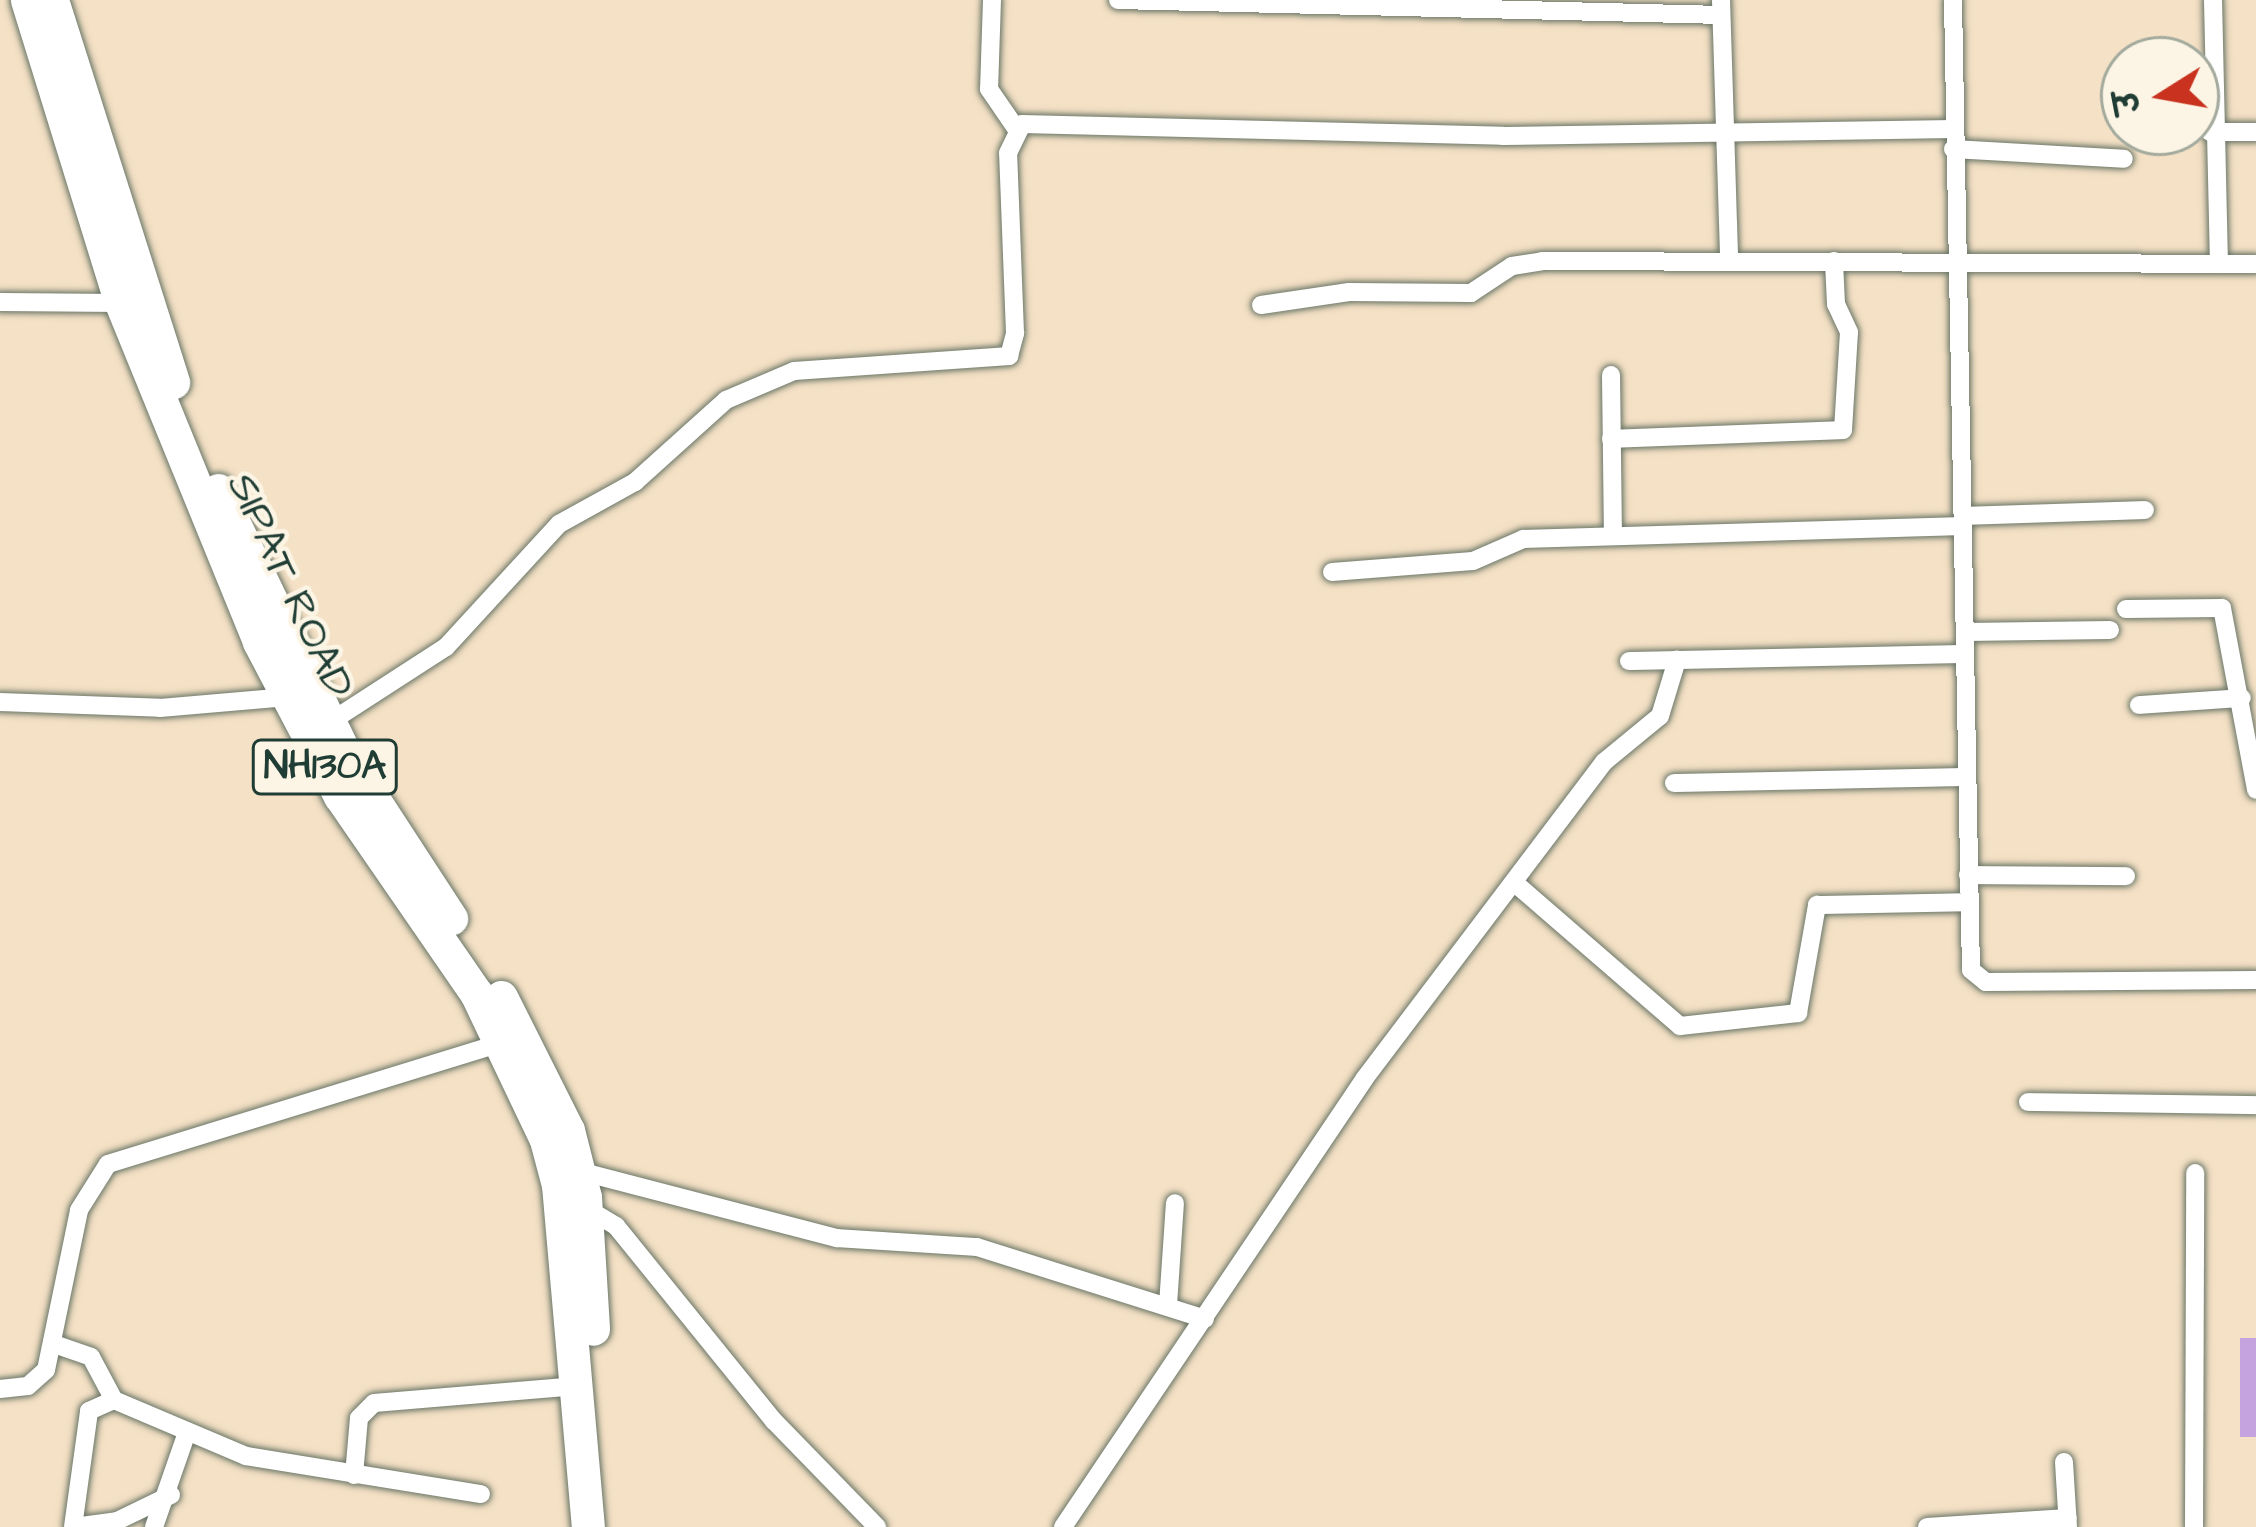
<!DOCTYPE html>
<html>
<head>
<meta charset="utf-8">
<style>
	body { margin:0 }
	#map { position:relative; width:2256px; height:1527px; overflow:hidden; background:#f5e1c5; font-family:"Architects Daughter","Playpen Sans Deva",sans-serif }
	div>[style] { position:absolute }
	.building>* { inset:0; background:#c4a3df; transform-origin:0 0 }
	.roads { filter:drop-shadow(0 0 3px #6a7667) drop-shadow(0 0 3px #6a7667) }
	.minor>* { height:18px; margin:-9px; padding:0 9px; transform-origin:9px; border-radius:9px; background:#fff }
	.trunk>* { height:33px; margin:-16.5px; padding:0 16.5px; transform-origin:16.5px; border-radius:16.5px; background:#fff }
	span { translate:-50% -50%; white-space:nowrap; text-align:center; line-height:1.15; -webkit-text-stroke:9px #fcf5e5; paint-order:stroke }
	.shield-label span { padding:3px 9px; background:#fcf5e5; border:3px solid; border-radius:9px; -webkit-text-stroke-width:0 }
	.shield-label { font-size:39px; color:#1f3d34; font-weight:700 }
	.street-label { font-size:42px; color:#1f3d34 }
	.north { position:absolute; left:2100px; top:36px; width:120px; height:120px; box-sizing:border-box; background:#fcf5e5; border:3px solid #a4ab9e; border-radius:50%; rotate:259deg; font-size:33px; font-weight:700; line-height:48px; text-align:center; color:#1f3d34 }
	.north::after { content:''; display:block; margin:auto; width:42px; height:54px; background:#c8321e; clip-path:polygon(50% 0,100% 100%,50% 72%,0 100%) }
</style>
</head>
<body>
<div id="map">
	<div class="building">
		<i style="left:2256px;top:1338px;width:99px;height:16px;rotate:90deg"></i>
	</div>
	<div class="roads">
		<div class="minor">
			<i style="left:992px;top:0;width:89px;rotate:91.9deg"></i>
			<i style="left:989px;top:89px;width:46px;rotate:55.6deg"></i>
			<i style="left:1118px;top:0;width:603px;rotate:1.42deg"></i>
			<i style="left:1721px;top:0;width:261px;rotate:88.2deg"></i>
			<i style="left:1953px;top:0;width:970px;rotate:88.94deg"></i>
			<i style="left:1971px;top:970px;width:19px;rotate:39deg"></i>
			<i style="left:1986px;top:982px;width:270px;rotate:-0.4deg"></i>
			<i style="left:2213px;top:0;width:264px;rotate:88.7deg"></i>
			<i style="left:2210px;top:132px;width:46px"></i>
			<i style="left:1953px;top:149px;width:171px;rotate:3.3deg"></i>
			<i style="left:0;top:302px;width:121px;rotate:0.5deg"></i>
			<i style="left:1261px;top:305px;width:89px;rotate:-8.4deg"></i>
			<i style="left:1349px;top:292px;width:122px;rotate:0.5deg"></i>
			<i style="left:1471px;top:293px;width:49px;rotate:-33.4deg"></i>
			<i style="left:1512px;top:266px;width:30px;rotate:-9deg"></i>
			<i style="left:1542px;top:261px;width:714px;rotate:0.24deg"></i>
			<i style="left:1611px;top:375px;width:161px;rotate:89.3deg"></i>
			<i style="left:1611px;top:439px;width:232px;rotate:-2.2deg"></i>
			<i style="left:1843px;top:430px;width:98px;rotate:-86.5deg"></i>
			<i style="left:1849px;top:332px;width:31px;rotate:-115deg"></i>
			<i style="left:1836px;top:304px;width:43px;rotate:-92.7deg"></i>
			<i style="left:1963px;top:516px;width:182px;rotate:-1.9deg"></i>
			<i style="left:1332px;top:572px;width:141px;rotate:-4.5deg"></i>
			<i style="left:1473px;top:561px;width:55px;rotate:-23.7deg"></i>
			<i style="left:1523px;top:539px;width:440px;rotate:-1.7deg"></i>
			<i style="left:2126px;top:609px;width:96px;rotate:-0.6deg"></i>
			<i style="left:2222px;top:608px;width:185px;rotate:79.4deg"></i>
			<i style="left:1965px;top:632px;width:145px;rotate:-0.8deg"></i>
			<i style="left:1629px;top:661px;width:336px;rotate:-1.2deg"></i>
			<i style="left:0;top:702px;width:160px;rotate:2.1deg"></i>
			<i style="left:160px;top:708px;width:128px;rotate:-4.9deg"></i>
			<i style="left:2139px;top:705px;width:103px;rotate:-3.9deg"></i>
			<i style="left:330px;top:722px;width:138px;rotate:-32.9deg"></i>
			<i style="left:446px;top:647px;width:167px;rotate:-47.4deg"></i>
			<i style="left:559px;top:524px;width:87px;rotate:-28.9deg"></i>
			<i style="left:635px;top:482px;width:122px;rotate:-42deg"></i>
			<i style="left:726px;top:400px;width:74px;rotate:-23.1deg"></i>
			<i style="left:794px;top:371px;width:216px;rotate:-4deg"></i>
			<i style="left:1009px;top:356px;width:24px;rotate:-75deg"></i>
			<i style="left:1015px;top:333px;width:180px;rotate:-92.2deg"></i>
			<i style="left:1008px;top:153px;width:32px;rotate:-64deg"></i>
			<i style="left:1022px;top:124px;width:481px;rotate:1.4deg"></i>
			<i style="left:1503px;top:136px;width:450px;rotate:-0.9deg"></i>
			<i style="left:1674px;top:783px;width:293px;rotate:-1.2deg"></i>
			<i style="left:1968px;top:875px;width:158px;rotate:0.4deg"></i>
			<i style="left:1516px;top:884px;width:217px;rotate:40.9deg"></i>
			<i style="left:1680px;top:1026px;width:119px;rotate:-6.3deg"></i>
			<i style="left:1798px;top:1013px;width:110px;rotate:-80deg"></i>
			<i style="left:1817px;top:905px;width:152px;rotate:-1.1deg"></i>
			<i style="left:2028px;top:1102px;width:228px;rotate:0.8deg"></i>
			<i style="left:579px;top:1171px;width:267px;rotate:14.6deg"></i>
			<i style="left:837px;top:1238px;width:140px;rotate:3.7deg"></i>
			<i style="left:977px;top:1247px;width:239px;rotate:17.5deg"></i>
			<i style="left:586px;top:1208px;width:35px;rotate:31deg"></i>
			<i style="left:616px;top:1226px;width:251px;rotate:51deg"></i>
			<i style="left:774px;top:1421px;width:148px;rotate:45.8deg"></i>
			<i style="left:1168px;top:1305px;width:102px;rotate:-86.1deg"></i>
			<i style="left:54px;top:1344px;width:39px;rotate:19deg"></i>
			<i style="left:91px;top:1357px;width:49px;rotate:61.9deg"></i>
			<i style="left:114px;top:1400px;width:143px;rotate:23deg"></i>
			<i style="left:246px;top:1456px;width:238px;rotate:9.2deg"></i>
			<i style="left:0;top:1389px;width:28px;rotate:-6deg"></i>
			<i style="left:28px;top:1386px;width:24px;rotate:-42deg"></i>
			<i style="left:46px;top:1370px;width:163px;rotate:-78.3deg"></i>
			<i style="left:79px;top:1210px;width:54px;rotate:-57.8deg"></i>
			<i style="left:108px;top:1164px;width:412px;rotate:-17.1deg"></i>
			<i style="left:2064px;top:1462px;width:65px;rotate:86.5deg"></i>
			<i style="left:354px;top:1475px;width:57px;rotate:-85deg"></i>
			<i style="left:359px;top:1418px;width:21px;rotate:-45deg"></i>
			<i style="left:374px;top:1403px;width:204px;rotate:-4.8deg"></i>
			<i style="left:73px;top:1527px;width:117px;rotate:-82.1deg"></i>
			<i style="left:89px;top:1411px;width:27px;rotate:-24deg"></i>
			<i style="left:74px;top:1527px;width:43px;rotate:-7.9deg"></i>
			<i style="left:117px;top:1521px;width:60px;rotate:-25.7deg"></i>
			<i style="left:154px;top:1527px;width:101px;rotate:-70.8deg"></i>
			<i style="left:1063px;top:1527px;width:541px;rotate:-56.07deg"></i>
			<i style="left:1365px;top:1078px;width:396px;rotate:-52.9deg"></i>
			<i style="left:1604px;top:762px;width:72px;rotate:-39.4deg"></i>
			<i style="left:1660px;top:716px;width:59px;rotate:-73.1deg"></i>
			<i style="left:1927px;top:1527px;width:141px;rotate:-3.7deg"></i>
			<i style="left:2194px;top:1527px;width:354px;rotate:-89.8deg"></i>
		</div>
		<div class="trunk">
			<i style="left:27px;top:0;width:317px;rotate:72.8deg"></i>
			<i style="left:121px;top:303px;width:366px;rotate:67.8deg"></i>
			<i style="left:259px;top:642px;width:174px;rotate:62.3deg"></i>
			<i style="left:340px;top:796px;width:239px;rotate:55.4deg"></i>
			<i style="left:476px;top:993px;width:163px;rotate:64.5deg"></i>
			<i style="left:546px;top:1140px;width:47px;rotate:75.1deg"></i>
			<i style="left:558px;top:1185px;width:343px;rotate:85deg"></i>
			<i style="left:52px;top:0;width:401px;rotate:72.4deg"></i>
			<i style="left:218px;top:490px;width:300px;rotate:64.3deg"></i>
			<i style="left:348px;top:760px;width:189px;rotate:56.9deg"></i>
			<i style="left:501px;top:997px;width:149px;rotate:63.3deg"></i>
			<i style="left:568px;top:1130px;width:69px;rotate:75.8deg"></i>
			<i style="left:585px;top:1197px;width:132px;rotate:86.5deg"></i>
		</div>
	</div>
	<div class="shield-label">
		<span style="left:325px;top:767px">NH130A</span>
	</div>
	<div class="street-label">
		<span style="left:289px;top:586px;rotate:65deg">SIPAT ROAD</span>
	</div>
	<div class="north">उ</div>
</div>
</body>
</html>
